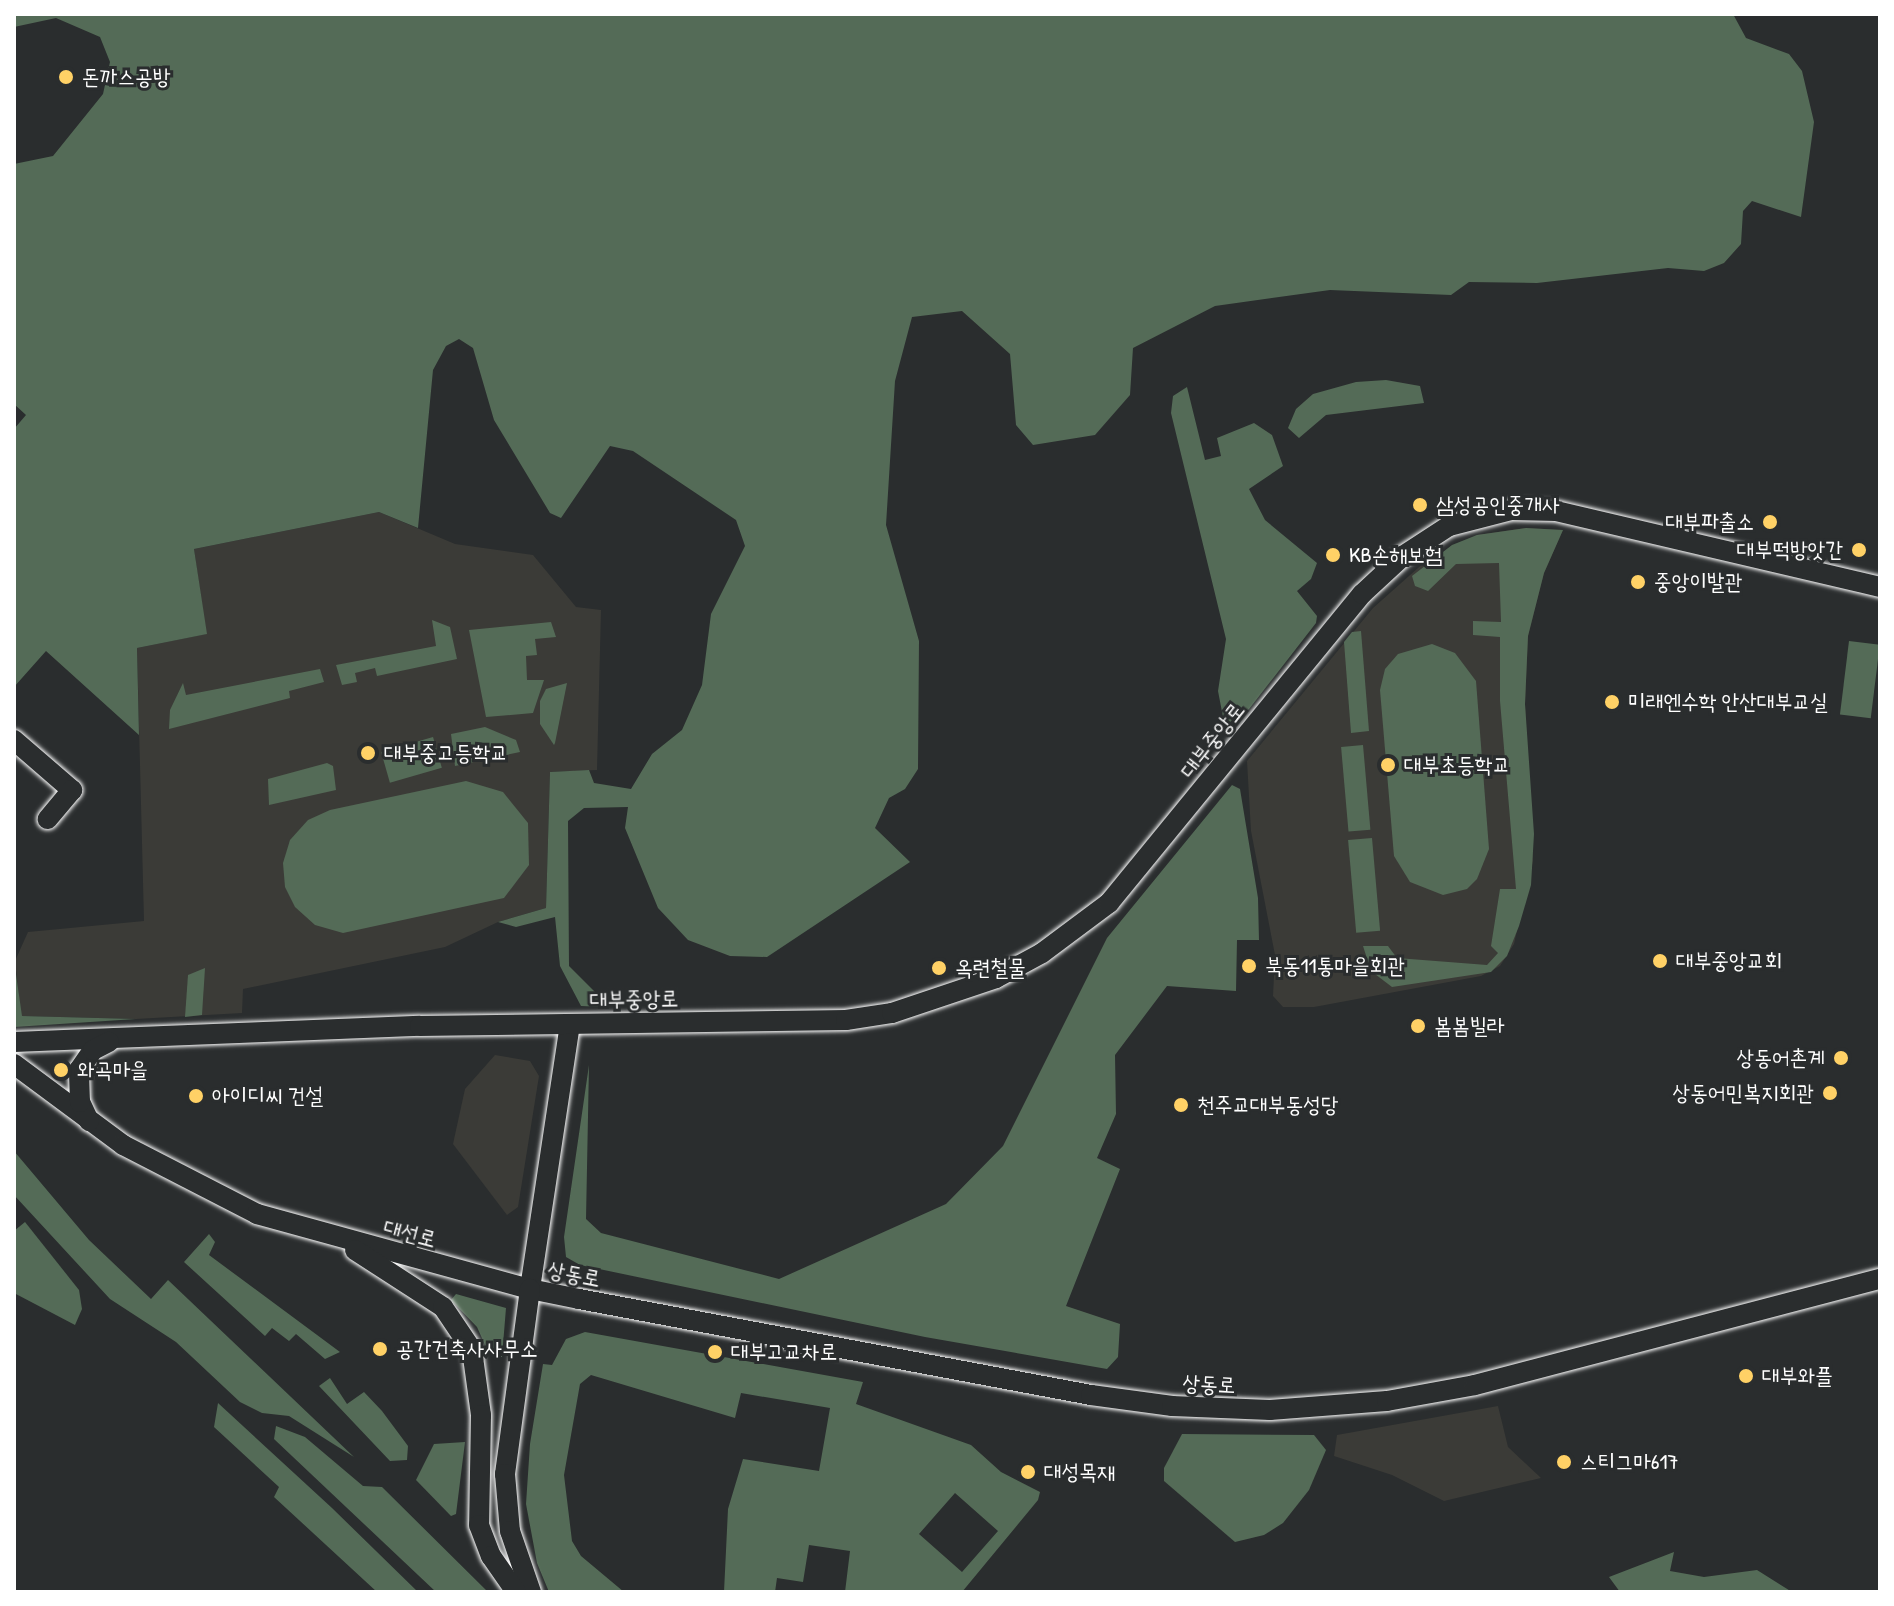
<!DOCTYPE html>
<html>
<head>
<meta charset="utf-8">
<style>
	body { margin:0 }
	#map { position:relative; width:1894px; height:1606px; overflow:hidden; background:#2a2d2e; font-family:"Patrick Hand","Poor Story",sans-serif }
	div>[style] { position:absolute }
	.built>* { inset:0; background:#3b3b37 }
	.green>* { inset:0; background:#546b57; transform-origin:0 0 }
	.roads { filter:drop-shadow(0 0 2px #fff) drop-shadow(0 0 2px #fff) }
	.minor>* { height:20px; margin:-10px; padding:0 10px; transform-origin:10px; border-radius:10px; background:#2a2d2e }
	.dots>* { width:22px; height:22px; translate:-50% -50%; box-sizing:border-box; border:4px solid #2a2d2e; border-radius:50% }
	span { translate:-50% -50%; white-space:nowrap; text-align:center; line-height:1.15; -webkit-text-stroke:6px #2a2d2e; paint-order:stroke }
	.poi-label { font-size:22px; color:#fff }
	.left { translate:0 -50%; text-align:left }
	.right { translate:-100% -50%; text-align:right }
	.street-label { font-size:22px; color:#fff }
	.frame { position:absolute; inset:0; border:16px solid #fff; pointer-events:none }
</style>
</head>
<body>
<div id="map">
	<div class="built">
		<i style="clip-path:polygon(379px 512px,455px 544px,533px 555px,576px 607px,601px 610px,597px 770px,550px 772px,546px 908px,498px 922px,445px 947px,243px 989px,242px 1013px,136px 1019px,21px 1016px,15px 961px,28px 932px,144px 921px,137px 648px,206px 634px,194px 549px)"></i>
		<i style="clip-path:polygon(1526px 528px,1563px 530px,1544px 573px,1528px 636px,1525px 704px,1533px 861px,1514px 944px,1500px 966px,1481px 976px,1314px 1007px,1283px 1007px,1273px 996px,1275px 955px,1251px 831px,1247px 761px,1373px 608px,1427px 560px,1477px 535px)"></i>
		<i style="clip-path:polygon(495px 1055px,530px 1061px,539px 1076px,518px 1207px,507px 1215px,453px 1144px,465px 1089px)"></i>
		<i style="clip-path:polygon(1498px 1406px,1508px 1447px,1541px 1478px,1444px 1501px,1392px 1475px,1334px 1456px,1337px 1435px)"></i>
	</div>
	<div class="green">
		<i style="clip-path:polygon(14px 14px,1733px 14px,1746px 38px,1789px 54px,1802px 71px,1814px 122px,1801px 217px,1752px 201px,1743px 211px,1741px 244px,1724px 263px,1704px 271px,1668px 268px,1537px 283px,1469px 282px,1451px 295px,1330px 290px,1215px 306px,1133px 348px,1130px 395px,1095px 435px,1033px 445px,1016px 425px,1010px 354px,962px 311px,912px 317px,895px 381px,886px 525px,919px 641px,918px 769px,905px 789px,889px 798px,875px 828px,910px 862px,767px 957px,730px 956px,688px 940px,658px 908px,625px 828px,628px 807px,584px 808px,568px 821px,569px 966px,603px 1000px,603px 1007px,581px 1006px,560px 966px,555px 917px,516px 927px,498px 922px,546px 908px,550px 772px,589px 770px,594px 783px,631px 789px,652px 754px,682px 730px,702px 685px,711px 614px,745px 546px,736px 520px,633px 451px,610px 446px,561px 518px,550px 513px,494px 420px,473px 348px,459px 339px,446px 346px,433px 370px,418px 528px,379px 512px,194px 549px,207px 634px,137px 648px,139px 735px,46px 651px,14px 687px,14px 429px,26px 415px,14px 404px,14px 164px,53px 156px,103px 94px,110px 62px,100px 37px,56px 18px,14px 27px)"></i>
		<i style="clip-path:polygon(1386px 380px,1420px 386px,1424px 403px,1326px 415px,1299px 438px,1288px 428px,1296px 409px,1313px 394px,1356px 382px)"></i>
		<i style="clip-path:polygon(1187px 387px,1205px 460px,1221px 456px,1217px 438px,1254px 423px,1272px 435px,1283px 466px,1249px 489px,1265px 520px,1317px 563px,1311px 579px,1297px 591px,1317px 616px,1316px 623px,1239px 722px,1232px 724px,1223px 717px,1218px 691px,1226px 639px,1171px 413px,1173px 396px)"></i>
		<i style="clip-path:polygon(1526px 528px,1563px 530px,1544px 573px,1528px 636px,1525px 704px,1534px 834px,1531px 885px,1519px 926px,1507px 956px,1491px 972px,1392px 987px,1371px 971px,1363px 946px,1388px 946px,1397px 958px,1487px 965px,1498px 953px,1491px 946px,1500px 889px,1516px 889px,1500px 701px,1500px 637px,1473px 635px,1473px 621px,1501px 622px,1499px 563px,1456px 564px,1428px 591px,1415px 586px,1412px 576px,1452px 545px,1477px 535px)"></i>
		<i style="clip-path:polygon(432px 620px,450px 627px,457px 659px,377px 676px,375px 668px,355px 673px,357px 682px,342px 685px,336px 665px,436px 646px)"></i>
		<i style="clip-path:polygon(551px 622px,556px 637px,535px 639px,537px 655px,526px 656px,527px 680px,544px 680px,533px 713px,486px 717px,469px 630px)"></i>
		<i style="clip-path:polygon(1361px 631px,1369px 731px,1351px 733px,1344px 642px,1352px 632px)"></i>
		<i style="left:1849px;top:641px;width:31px;height:74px;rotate:7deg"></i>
		<i style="clip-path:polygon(1432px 644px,1455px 653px,1476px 681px,1489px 849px,1477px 879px,1467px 889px,1443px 895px,1410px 882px,1394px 856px,1380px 690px,1385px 669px,1398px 654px)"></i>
		<i style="clip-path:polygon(320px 669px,324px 682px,289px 691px,290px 698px,169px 729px,170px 710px,183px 683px,186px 695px)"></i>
		<i style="clip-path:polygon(567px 683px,555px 743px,554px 745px,540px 724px,540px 701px,546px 689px)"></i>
		<i style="clip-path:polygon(485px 727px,516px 740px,520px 752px,455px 766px,451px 734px)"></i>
		<i style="left:433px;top:737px;width:32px;height:54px;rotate:74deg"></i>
		<i style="left:1363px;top:745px;width:85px;height:22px;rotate:85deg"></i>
		<i style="clip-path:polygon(327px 763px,333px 766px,336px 790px,269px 805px,268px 779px)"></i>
		<i style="clip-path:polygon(466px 781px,503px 792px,528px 823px,529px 865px,504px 898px,343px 933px,315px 925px,295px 907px,285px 887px,283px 863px,290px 840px,308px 820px,330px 810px)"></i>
		<i style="clip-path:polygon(1232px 785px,1240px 789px,1258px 898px,1259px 940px,1237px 940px,1236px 991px,1167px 986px,1115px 1055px,1116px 1114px,1097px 1158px,1120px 1169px,1066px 1306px,1120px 1324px,1118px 1357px,1107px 1369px,925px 1337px,580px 1265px,566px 1257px,564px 1237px,589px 1065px,586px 1219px,601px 1233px,779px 1279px,946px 1204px,1003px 1146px,1107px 938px)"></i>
		<i style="left:1372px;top:838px;width:93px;height:24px;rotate:85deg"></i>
		<i style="clip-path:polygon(14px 960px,22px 1016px,136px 1019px,14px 1027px)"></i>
		<i style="clip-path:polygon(205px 968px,202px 1015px,185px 1017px,188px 975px)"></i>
		<i style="clip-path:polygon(14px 1151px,89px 1240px,151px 1299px,168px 1280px,354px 1457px,289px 1416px,262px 1413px,240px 1402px,176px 1342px,110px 1299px,14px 1195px)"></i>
		<i style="clip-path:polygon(25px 1222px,79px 1290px,82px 1309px,75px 1325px,14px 1293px,14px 1231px)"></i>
		<i style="clip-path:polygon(209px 1234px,215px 1242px,209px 1255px,340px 1352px,325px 1359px,296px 1334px,289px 1341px,272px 1328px,265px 1336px,184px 1262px)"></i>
		<i style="clip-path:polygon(456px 1294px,506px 1308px,502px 1357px,489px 1354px,477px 1327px,451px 1300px)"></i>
		<i style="clip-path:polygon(evenodd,585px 1332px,863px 1382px,856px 1404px,971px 1445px,1001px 1472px,1040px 1492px,1038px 1500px,962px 1592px,845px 1592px,850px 1551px,809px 1545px,803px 1582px,777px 1578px,775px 1592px,724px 1592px,728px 1509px,743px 1459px,819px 1471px,830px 1408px,741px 1393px,735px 1418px,591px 1375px,580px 1384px,564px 1475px,572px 1541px,581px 1556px,624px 1592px,549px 1592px,537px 1563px,526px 1504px,530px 1444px,543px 1364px,552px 1365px,566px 1339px,585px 1332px,955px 1493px,998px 1531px,962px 1572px,919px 1534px,955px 1493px)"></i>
		<i style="clip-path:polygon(330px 1378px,347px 1404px,364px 1392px,382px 1411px,408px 1446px,407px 1460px,390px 1461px,319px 1386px)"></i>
		<i style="clip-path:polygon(218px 1403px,332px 1508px,418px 1592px,377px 1592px,274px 1497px,279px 1487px,214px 1427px)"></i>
		<i style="clip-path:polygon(276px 1426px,305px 1437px,363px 1486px,382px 1487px,488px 1592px,436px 1592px,274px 1439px)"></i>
		<i style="clip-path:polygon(1182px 1434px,1314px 1435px,1326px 1450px,1309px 1490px,1283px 1523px,1264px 1535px,1235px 1542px,1164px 1481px,1164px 1468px)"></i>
		<i style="clip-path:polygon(465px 1442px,456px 1514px,451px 1516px,416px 1480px,434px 1444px)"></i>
		<i style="clip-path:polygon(1674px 1552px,1670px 1571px,1704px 1577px,1757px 1570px,1792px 1592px,1620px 1592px,1609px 1577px)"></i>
	</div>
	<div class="roads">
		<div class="minor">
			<i style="left:14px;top:740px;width:77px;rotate:40.8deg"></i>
			<i style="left:72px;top:790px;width:38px;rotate:130deg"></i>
			<i style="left:570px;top:1024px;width:268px;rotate:98.6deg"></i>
			<i style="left:530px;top:1289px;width:50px;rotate:11.5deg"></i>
			<i style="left:579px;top:1299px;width:521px;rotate:10.62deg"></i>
			<i style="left:1091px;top:1395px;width:82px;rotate:7.7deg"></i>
			<i style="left:1172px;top:1406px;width:98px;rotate:2.3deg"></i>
			<i style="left:1270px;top:1410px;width:117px;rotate:-4.4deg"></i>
			<i style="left:1387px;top:1401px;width:89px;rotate:-10.3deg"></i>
			<i style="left:1475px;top:1385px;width:419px;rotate:-14.7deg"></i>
			<i style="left:14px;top:1042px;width:406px;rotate:-2.3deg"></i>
			<i style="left:420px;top:1026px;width:426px;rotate:-0.8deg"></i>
			<i style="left:846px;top:1020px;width:47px;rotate:-8.7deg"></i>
			<i style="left:892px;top:1013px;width:110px;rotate:-18.6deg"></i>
			<i style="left:996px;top:978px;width:52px;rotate:-28.5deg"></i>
			<i style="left:1042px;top:953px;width:84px;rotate:-36.7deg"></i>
			<i style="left:1109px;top:903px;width:399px;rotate:-50.7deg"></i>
			<i style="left:1362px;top:594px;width:56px;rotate:-42.8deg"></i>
			<i style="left:1403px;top:556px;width:55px;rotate:-33.1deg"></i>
			<i style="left:1449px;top:526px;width:64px;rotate:-14.5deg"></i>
			<i style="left:1511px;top:510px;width:45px;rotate:1.3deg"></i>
			<i style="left:1556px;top:511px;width:333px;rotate:13.2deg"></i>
			<i style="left:14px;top:1064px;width:136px;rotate:36.6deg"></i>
			<i style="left:123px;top:1145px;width:151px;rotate:27.2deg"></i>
			<i style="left:257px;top:1214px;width:283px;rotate:15.4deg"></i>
			<i style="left:530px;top:1289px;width:187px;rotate:97.7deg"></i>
			<i style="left:505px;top:1474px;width:57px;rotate:85deg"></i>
			<i style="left:510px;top:1531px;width:65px;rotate:71deg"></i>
			<i style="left:89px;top:1121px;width:21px;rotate:-115deg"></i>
			<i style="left:80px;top:1102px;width:32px;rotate:-92deg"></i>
			<i style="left:79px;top:1070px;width:24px;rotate:-55deg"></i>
			<i style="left:93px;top:1050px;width:18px;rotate:-27deg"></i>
			<i style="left:355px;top:1250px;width:105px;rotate:32.9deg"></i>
			<i style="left:443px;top:1307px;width:52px;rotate:56deg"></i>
			<i style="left:472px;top:1350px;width:66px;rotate:82.1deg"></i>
			<i style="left:481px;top:1415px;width:110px;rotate:91deg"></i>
			<i style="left:479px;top:1525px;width:33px;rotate:69deg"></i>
			<i style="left:491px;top:1556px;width:44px;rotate:55.2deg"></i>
		</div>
	</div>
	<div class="dots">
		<i style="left:66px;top:77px;background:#ffd166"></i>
		<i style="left:1420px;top:505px;background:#ffd166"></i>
		<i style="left:1770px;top:522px;background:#ffd166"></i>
		<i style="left:1859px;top:550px;background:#ffd166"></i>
		<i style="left:1333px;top:555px;background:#ffd166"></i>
		<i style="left:1638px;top:582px;background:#ffd166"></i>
		<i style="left:1612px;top:702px;background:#ffd166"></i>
		<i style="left:368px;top:753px;background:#ffd166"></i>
		<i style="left:1388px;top:765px;background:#ffd166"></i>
		<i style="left:1660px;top:961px;background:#ffd166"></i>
		<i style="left:1249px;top:966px;background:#ffd166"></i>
		<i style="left:939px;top:968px;background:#ffd166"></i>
		<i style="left:1418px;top:1026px;background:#ffd166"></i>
		<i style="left:1841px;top:1058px;background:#ffd166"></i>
		<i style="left:61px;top:1070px;background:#ffd166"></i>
		<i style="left:1830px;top:1093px;background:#ffd166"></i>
		<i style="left:196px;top:1096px;background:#ffd166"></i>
		<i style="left:1181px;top:1105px;background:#ffd166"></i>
		<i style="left:380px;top:1349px;background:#ffd166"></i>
		<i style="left:715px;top:1352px;background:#ffd166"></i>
		<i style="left:1746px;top:1376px;background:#ffd166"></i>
		<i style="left:1564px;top:1462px;background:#ffd166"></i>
		<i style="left:1028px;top:1472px;background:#ffd166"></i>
	</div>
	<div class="poi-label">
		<span class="left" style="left:82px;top:77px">돈까스공방</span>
		<span class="left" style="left:1436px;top:505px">삼성공인중개사</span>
		<span class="right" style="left:1754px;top:522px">대부파출소</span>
		<span class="right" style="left:1843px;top:550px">대부떡방앗간</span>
		<span class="left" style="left:1349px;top:555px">KB손해보험</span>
		<span class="left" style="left:1654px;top:582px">중앙이발관</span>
		<span class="left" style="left:1628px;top:702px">미래엔수학 안산대부교실</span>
		<span class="left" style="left:384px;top:753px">대부중고등학교</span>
		<span class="left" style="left:1404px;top:765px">대부초등학교</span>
		<span class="left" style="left:1676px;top:961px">대부중앙교회</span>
		<span class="left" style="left:1265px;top:966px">북동11통마을회관</span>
		<span class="left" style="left:955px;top:968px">옥련철물</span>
		<span class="left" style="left:1434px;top:1026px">봄봄빌라</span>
		<span class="right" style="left:1825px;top:1058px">상동어촌계</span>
		<span class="left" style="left:77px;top:1070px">와곡마을</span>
		<span class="right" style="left:1814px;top:1093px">상동어민복지회관</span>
		<span class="left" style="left:212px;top:1096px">아이디씨 건설</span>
		<span class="left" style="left:1197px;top:1105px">천주교대부동성당</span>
		<span class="left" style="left:396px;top:1349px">공간건축사사무소</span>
		<span class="left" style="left:731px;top:1352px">대부고교차로</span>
		<span class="left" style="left:1762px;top:1376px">대부와플</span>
		<span class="left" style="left:1580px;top:1462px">스티그마617</span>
		<span class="left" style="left:1044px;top:1472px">대성목재</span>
	</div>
	<div class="street-label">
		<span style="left:1212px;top:740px;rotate:-52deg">대부중앙로</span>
		<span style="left:634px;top:999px;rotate:-1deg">대부중앙로</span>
		<span style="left:410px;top:1233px;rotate:15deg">대선로</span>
		<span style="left:574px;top:1274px;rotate:11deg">상동로</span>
		<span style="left:1209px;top:1384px;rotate:3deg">상동로</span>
	</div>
	<div class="frame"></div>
</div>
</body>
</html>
